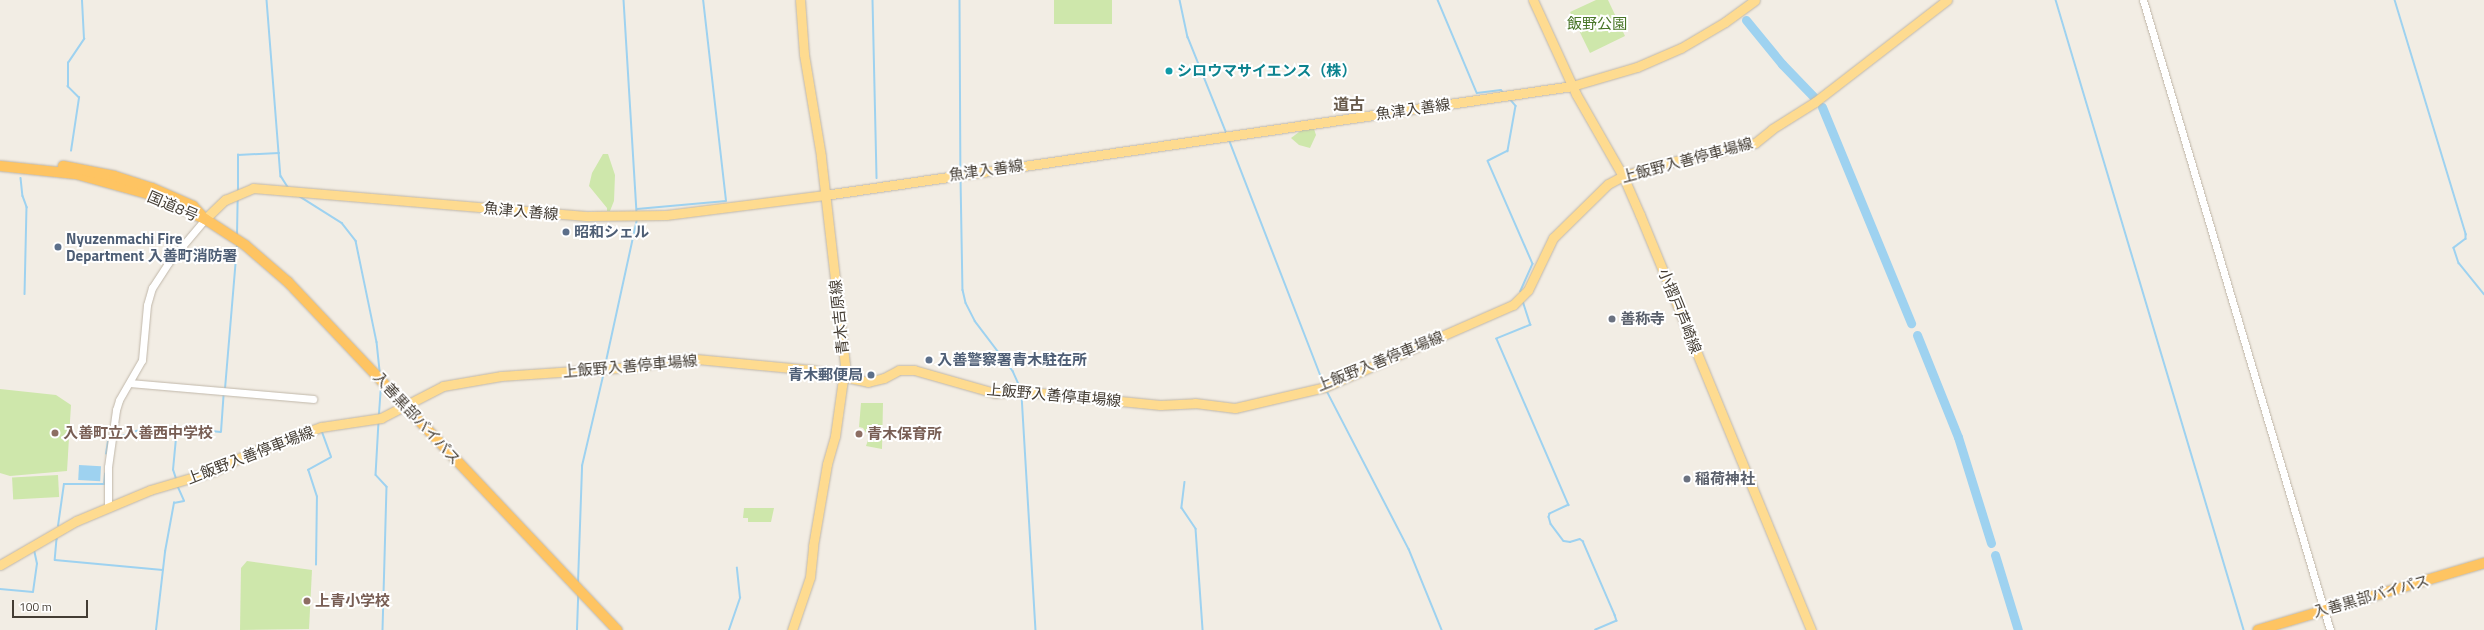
<!DOCTYPE html>
<html>
<head>
<meta charset="utf-8">
<style>
	body { margin:0 }
	#map { position:relative; width:2484px; height:630px; overflow:hidden; background:#f2ede4; font-family:"Titillium Web","Noto Sans JP",sans-serif }
	div>[style] { position:absolute }
	.green>* { inset:0; background:#cee7ab; transform-origin:0 0 }
	.water>* { inset:0; background:#9ed2f0; transform-origin:0 0 }
	.stream>* { height:1.5px; margin:-0.75px; padding:0 0.75px; transform-origin:0.75px; border-radius:0.75px; background:#9ed2f0 }
	.river>* { height:9px; margin:-4.5px; padding:0 4.5px; transform-origin:4.5px; border-radius:4.5px; background:#9ed2f0 }
	.roads { filter:drop-shadow(0 0 1px #c0b7a9) drop-shadow(0 0 1px #c0b7a9) }
	.minor>* { height:7px; margin:-3.5px; padding:0 3.5px; transform-origin:3.5px; border-radius:3.5px; background:#fff }
	.major>* { height:9px; margin:-4.5px; padding:0 4.5px; transform-origin:4.5px; border-radius:4.5px; background:#fedb90 }
	.highway>* { height:10px; margin:-5px; padding:0 5px; transform-origin:5px; border-radius:5px; background:#fec462 }
	.dots>* { width:11px; height:11px; translate:-50% -50%; box-sizing:border-box; border:2px solid #fff; border-radius:50% }
	span { translate:-50% -50%; white-space:nowrap; text-align:center; line-height:1.15; -webkit-text-stroke:4px #fff; paint-order:stroke }
	.park-label { font-size:15px; color:#487527 }
	.culture-label { font-size:15px; color:#0d838f; font-weight:700 }
	.left { translate:0 -50%; text-align:left }
	.street-label { font-size:15px; color:#443d34 }
	.service-label { font-size:15px; color:#4e5e75; font-weight:700 }
	.right { translate:-100% -50%; text-align:right }
	.worship-label { font-size:15px; color:#5b616d; font-weight:700 }
	.education-label { font-size:15px; color:#785e54; font-weight:700 }
	.neighbourhood-label { font-size:16px; color:#675a4b; font-weight:700 }
	.scale { position:absolute; left:12px; top:600px; width:76px; height:18px; box-sizing:border-box; border:2px solid #443d34; border-top:0; padding-left:5px; font-size:12px; line-height:14px; white-space:nowrap; color:#443d34; -webkit-text-stroke:3px #fff; paint-order:stroke }
</style>
</head>
<body>
<div id="map">
	<div class="green">
		<i style="left:1054px;top:0;width:58px;height:24px"></i>
		<i style="clip-path:polygon(1596px 0,1608px 0,1625px 36px,1590px 53px,1570px 12px)"></i>
		<i style="clip-path:polygon(1303px 129px,1314px 129px,1316px 135px,1310px 148px,1299px 145px,1291px 138px)"></i>
		<i style="clip-path:polygon(603px 154px,608px 154px,615px 175px,614px 201px,610px 211px,607px 211px,607px 208px,589px 186px,592px 173px)"></i>
		<i style="clip-path:polygon(0 389px,56px 395px,71px 405px,67px 471px,10px 476px,0 473px)"></i>
		<i style="clip-path:polygon(861px 403px,883px 403px,882px 449px,866px 446px,869px 437px,863px 428px,859px 427px)"></i>
		<i style="left:58px;top:475px;width:22px;height:46px;rotate:87deg"></i>
		<i style="clip-path:polygon(744px 508px,774px 508px,771px 522px,748px 522px,748px 518px,743px 518px)"></i>
		<i style="clip-path:polygon(247px 561px,312px 570px,309px 629px,240px 630px,241px 568px)"></i>
	</div>
	<div class="water">
		<i style="left:79px;top:465px;width:22px;height:15px;rotate:3deg"></i>
	</div>
	<div class="stream">
		<i style="left:267px;top:0;width:177px;rotate:85.5deg"></i>
		<i style="left:281px;top:176px;width:13px;rotate:58deg"></i>
		<i style="left:624px;top:0;width:212px;rotate:86.5deg"></i>
		<i style="left:873px;top:0;width:178px;rotate:88.7deg"></i>
		<i style="left:960px;top:0;width:172px;rotate:89.7deg"></i>
		<i style="left:1180px;top:0;width:38px;rotate:78deg"></i>
		<i style="left:1188px;top:37px;width:105px;rotate:68.1deg"></i>
		<i style="left:1438px;top:0;width:101px;rotate:67.2deg"></i>
		<i style="left:1477px;top:93px;width:24px;rotate:-7deg"></i>
		<i style="left:1501px;top:90px;width:3px;rotate:45deg"></i>
		<i style="left:2056px;top:0;width:657px;rotate:73.38deg"></i>
		<i style="left:2395px;top:0;width:245px;rotate:73.1deg"></i>
		<i style="left:2466px;top:234px;width:5px;rotate:90deg"></i>
		<i style="left:2466px;top:239px;width:15px;rotate:143deg"></i>
		<i style="left:2454px;top:248px;width:16px;rotate:72deg"></i>
		<i style="left:2459px;top:263px;width:40px;rotate:51deg"></i>
		<i style="left:1510px;top:99px;width:9px;rotate:49deg"></i>
		<i style="left:1516px;top:106px;width:46px;rotate:100.1deg"></i>
		<i style="left:1508px;top:151px;width:22px;rotate:153deg"></i>
		<i style="left:1488px;top:161px;width:112px;rotate:66.4deg"></i>
		<i style="left:1533px;top:264px;width:30px;rotate:114deg"></i>
		<i style="left:1229px;top:139px;width:263px;rotate:68.8deg"></i>
		<i style="left:71px;top:151px;width:54px;rotate:-81.4deg"></i>
		<i style="left:79px;top:98px;width:16px;rotate:-135deg"></i>
		<i style="left:68px;top:87px;width:24px;rotate:-90deg"></i>
		<i style="left:68px;top:63px;width:29px;rotate:-56deg"></i>
		<i style="left:84px;top:39px;width:39px;rotate:-93deg"></i>
		<i style="left:21px;top:178px;width:18px;rotate:84deg"></i>
		<i style="left:23px;top:196px;width:12px;rotate:70deg"></i>
		<i style="left:27px;top:207px;width:87px;rotate:91.3deg"></i>
		<i style="left:961px;top:178px;width:112px;rotate:89deg"></i>
		<i style="left:963px;top:290px;width:13px;rotate:77deg"></i>
		<i style="left:966px;top:303px;width:20px;rotate:63deg"></i>
		<i style="left:975px;top:321px;width:63px;rotate:52.8deg"></i>
		<i style="left:1013px;top:371px;width:17px;rotate:66deg"></i>
		<i style="left:238px;top:192px;width:37px;rotate:-90deg"></i>
		<i style="left:238px;top:155px;width:41px;rotate:-2.8deg"></i>
		<i style="left:299px;top:196px;width:51px;rotate:32.1deg"></i>
		<i style="left:342px;top:223px;width:23px;rotate:52deg"></i>
		<i style="left:356px;top:241px;width:103px;rotate:78.3deg"></i>
		<i style="left:377px;top:342px;width:31px;rotate:84deg"></i>
		<i style="left:637px;top:209px;width:89px;rotate:-5.1deg"></i>
		<i style="left:726px;top:201px;width:202px;rotate:-96.5deg"></i>
		<i style="left:237px;top:236px;width:39px;rotate:-89deg"></i>
		<i style="left:1523px;top:301px;width:25px;rotate:72deg"></i>
		<i style="left:1531px;top:325px;width:37px;rotate:158deg"></i>
		<i style="left:1497px;top:339px;width:181px;rotate:66.6deg"></i>
		<i style="left:1569px;top:505px;width:21px;rotate:155deg"></i>
		<i style="left:1550px;top:514px;width:3px;rotate:108deg"></i>
		<i style="left:1549px;top:517px;width:7px;rotate:74deg"></i>
		<i style="left:1551px;top:524px;width:21px;rotate:53deg"></i>
		<i style="left:1564px;top:541px;width:6px;rotate:9deg"></i>
		<i style="left:1570px;top:542px;width:10px;rotate:-17deg"></i>
		<i style="left:1580px;top:539px;width:4px;rotate:34deg"></i>
		<i style="left:1583px;top:541px;width:81px;rotate:66.6deg"></i>
		<i style="left:1615px;top:615px;width:6px;rotate:72deg"></i>
		<i style="left:1617px;top:621px;width:23px;rotate:157deg"></i>
		<i style="left:605px;top:366px;width:150px;rotate:-77.7deg"></i>
		<i style="left:225px;top:389px;width:144px;rotate:-85.2deg"></i>
		<i style="left:1327px;top:391px;width:178px;rotate:62.6deg"></i>
		<i style="left:1409px;top:549px;width:87px;rotate:67.8deg"></i>
		<i style="left:1022px;top:395px;width:235px;rotate:86.6deg"></i>
		<i style="left:379px;top:414px;width:28px;rotate:-86deg"></i>
		<i style="left:379px;top:422px;width:53px;rotate:93.2deg"></i>
		<i style="left:376px;top:475px;width:16px;rotate:47deg"></i>
		<i style="left:387px;top:487px;width:143px;rotate:91.6deg"></i>
		<i style="left:117px;top:438px;width:38px;rotate:-20deg"></i>
		<i style="left:153px;top:425px;width:68px;rotate:5.9deg"></i>
		<i style="left:221px;top:432px;width:39px;rotate:-86deg"></i>
		<i style="left:106px;top:454px;width:12px;rotate:-81deg"></i>
		<i style="left:176px;top:479px;width:9px;rotate:-108deg"></i>
		<i style="left:173px;top:470px;width:42px;rotate:-84.6deg"></i>
		<i style="left:1185px;top:482px;width:26px;rotate:97deg"></i>
		<i style="left:1182px;top:508px;width:25px;rotate:56deg"></i>
		<i style="left:1196px;top:529px;width:101px;rotate:86deg"></i>
		<i style="left:58px;top:526px;width:42px;rotate:-81.9deg"></i>
		<i style="left:64px;top:484px;width:40px"></i>
		<i style="left:104px;top:484px;width:10px;rotate:-84deg"></i>
		<i style="left:55px;top:538px;width:2px;rotate:27deg"></i>
		<i style="left:57px;top:539px;width:21px;rotate:95deg"></i>
		<i style="left:55px;top:560px;width:108px;rotate:5.3deg"></i>
		<i style="left:316px;top:565px;width:68px;rotate:-89.2deg"></i>
		<i style="left:317px;top:497px;width:28px;rotate:-108deg"></i>
		<i style="left:308px;top:470px;width:26px;rotate:-29deg"></i>
		<i style="left:331px;top:457px;width:27px;rotate:-110deg"></i>
		<i style="left:578px;top:583px;width:117px;rotate:-88deg"></i>
		<i style="left:582px;top:466px;width:97px;rotate:-76.8deg"></i>
		<i style="left:0;top:589px;width:33px;rotate:5deg"></i>
		<i style="left:33px;top:592px;width:28px;rotate:-82deg"></i>
		<i style="left:37px;top:564px;width:14px;rotate:-102deg"></i>
		<i style="left:156px;top:630px;width:79px;rotate:-83.4deg"></i>
		<i style="left:165px;top:552px;width:50px;rotate:-79.6deg"></i>
		<i style="left:174px;top:503px;width:10px;rotate:-11deg"></i>
		<i style="left:184px;top:501px;width:17px;rotate:-114deg"></i>
		<i style="left:577px;top:630px;width:35px;rotate:-88deg"></i>
		<i style="left:729px;top:630px;width:34px;rotate:-71deg"></i>
		<i style="left:740px;top:598px;width:30px;rotate:-96deg"></i>
	</div>
	<div class="river">
		<i style="left:1746px;top:20px;width:57px;rotate:50.7deg"></i>
		<i style="left:1782px;top:64px;width:46px;rotate:45.9deg"></i>
		<i style="left:1822px;top:107px;width:234px;rotate:67.6deg"></i>
		<i style="left:1917px;top:335px;width:110px;rotate:68.1deg"></i>
		<i style="left:1958px;top:437px;width:111px;rotate:72.7deg"></i>
		<i style="left:1995px;top:555px;width:78px;rotate:73deg"></i>
	</div>
	<div class="roads">
		<div class="minor">
			<i style="left:2143px;top:0;width:657px;rotate:73.47deg"></i>
			<i style="left:130px;top:383px;width:184px;rotate:5deg"></i>
			<i style="left:108px;top:508px;width:41px;rotate:-90deg"></i>
			<i style="left:108px;top:467px;width:58px;rotate:-82deg"></i>
			<i style="left:116px;top:410px;width:10px;rotate:-73deg"></i>
			<i style="left:119px;top:400px;width:46px;rotate:-60.1deg"></i>
			<i style="left:142px;top:360px;width:55px;rotate:-84.8deg"></i>
			<i style="left:147px;top:305px;width:18px;rotate:-74deg"></i>
			<i style="left:152px;top:288px;width:30px;rotate:-57deg"></i>
			<i style="left:168px;top:263px;width:57px;rotate:-49.9deg"></i>
		</div>
		<div class="major">
			<i style="left:1533px;top:0;width:103px;rotate:65.4deg"></i>
			<i style="left:1576px;top:94px;width:95px;rotate:60.2deg"></i>
			<i style="left:1623px;top:176px;width:43px;rotate:66.4deg"></i>
			<i style="left:1640px;top:215px;width:449px;rotate:67.6deg"></i>
			<i style="left:205px;top:219px;width:28px;rotate:-44deg"></i>
			<i style="left:225px;top:200px;width:30px;rotate:-23deg"></i>
			<i style="left:253px;top:188px;width:337px;rotate:4.8deg"></i>
			<i style="left:589px;top:216px;width:77px;rotate:-0.7deg"></i>
			<i style="left:666px;top:215px;width:160px;rotate:-7.2deg"></i>
			<i style="left:825px;top:195px;width:755px;rotate:-8.3deg"></i>
			<i style="left:1572px;top:86px;width:68px;rotate:-16.3deg"></i>
			<i style="left:1637px;top:67px;width:48px;rotate:-23.4deg"></i>
			<i style="left:1681px;top:48px;width:51px;rotate:-30.6deg"></i>
			<i style="left:1725px;top:22px;width:37px;rotate:-36deg"></i>
			<i style="left:0;top:565px;width:88px;rotate:-30.1deg"></i>
			<i style="left:76px;top:521px;width:80px;rotate:-22.7deg"></i>
			<i style="left:150px;top:490px;width:67px;rotate:-16.5deg"></i>
			<i style="left:214px;top:471px;width:39px;rotate:-27deg"></i>
			<i style="left:249px;top:453px;width:77px;rotate:-19.9deg"></i>
			<i style="left:321px;top:427px;width:61px;rotate:-8.5deg"></i>
			<i style="left:381px;top:418px;width:70px;rotate:-27.3deg"></i>
			<i style="left:443px;top:386px;width:59px;rotate:-9.8deg"></i>
			<i style="left:501px;top:376px;width:132px;rotate:-3.9deg"></i>
			<i style="left:633px;top:367px;width:54px;rotate:-9.6deg"></i>
			<i style="left:686px;top:358px;width:127px;rotate:5.4deg"></i>
			<i style="left:812px;top:370px;width:57px;rotate:12.1deg"></i>
			<i style="left:868px;top:382px;width:16px;rotate:-14deg"></i>
			<i style="left:884px;top:378px;width:17px;rotate:-28deg"></i>
			<i style="left:899px;top:370px;width:15px"></i>
			<i style="left:914px;top:370px;width:84px;rotate:15.9deg"></i>
			<i style="left:995px;top:393px;width:25px;rotate:-5deg"></i>
			<i style="left:1020px;top:391px;width:141px;rotate:5.7deg"></i>
			<i style="left:1160px;top:405px;width:35px;rotate:-3deg"></i>
			<i style="left:1195px;top:403px;width:40px;rotate:7.1deg"></i>
			<i style="left:1235px;top:408px;width:92px;rotate:-13.1deg"></i>
			<i style="left:1325px;top:387px;width:205px;rotate:-23.6deg"></i>
			<i style="left:1513px;top:305px;width:21px;rotate:-45deg"></i>
			<i style="left:1528px;top:290px;width:58px;rotate:-64.3deg"></i>
			<i style="left:1553px;top:238px;width:77px;rotate:-44.5deg"></i>
			<i style="left:1608px;top:184px;width:17px;rotate:-28deg"></i>
			<i style="left:1623px;top:176px;width:33px;rotate:-18deg"></i>
			<i style="left:1654px;top:166px;width:104px;rotate:-12.8deg"></i>
			<i style="left:1755px;top:143px;width:22px;rotate:-39deg"></i>
			<i style="left:1772px;top:129px;width:51px;rotate:-32.1deg"></i>
			<i style="left:1815px;top:102px;width:167px;rotate:-37.7deg"></i>
			<i style="left:792px;top:630px;width:56px;rotate:-71.2deg"></i>
			<i style="left:810px;top:577px;width:31px;rotate:-84deg"></i>
			<i style="left:813px;top:546px;width:83px;rotate:-80.3deg"></i>
			<i style="left:827px;top:464px;width:29px;rotate:-74deg"></i>
			<i style="left:835px;top:436px;width:72px;rotate:-82deg"></i>
			<i style="left:845px;top:365px;width:210px;rotate:-96.6deg"></i>
			<i style="left:821px;top:156px;width:103px;rotate:-99.5deg"></i>
			<i style="left:804px;top:54px;width:54px;rotate:-94.2deg"></i>
		</div>
		<div class="highway">
			<i style="left:0;top:166px;width:76px;rotate:6deg"></i>
			<i style="left:76px;top:174px;width:75px;rotate:15.5deg"></i>
			<i style="left:148px;top:194px;width:62px;rotate:23.7deg"></i>
			<i style="left:205px;top:219px;width:48px;rotate:33deg"></i>
			<i style="left:245px;top:245px;width:57px;rotate:40.7deg"></i>
			<i style="left:288px;top:282px;width:479px;rotate:46.6deg"></i>
			<i style="left:63px;top:166px;width:52px;rotate:11.1deg"></i>
			<i style="left:114px;top:176px;width:40px;rotate:18deg"></i>
			<i style="left:152px;top:188px;width:45px;rotate:23.7deg"></i>
			<i style="left:193px;top:206px;width:13px;rotate:48deg"></i>
			<i style="left:2258px;top:630px;width:236px;rotate:-16.5deg"></i>
		</div>
	</div>
	<div class="dots">
		<i style="left:1169px;top:71px;background:#0f9aa8"></i>
		<i style="left:566px;top:232px;background:#5c6f8a"></i>
		<i style="left:58px;top:247px;background:#5c6f8a"></i>
		<i style="left:1612px;top:319px;background:#6b7280"></i>
		<i style="left:929px;top:360px;background:#5c6f8a"></i>
		<i style="left:871px;top:375px;background:#5c6f8a"></i>
		<i style="left:55px;top:433px;background:#8d6e63"></i>
		<i style="left:859px;top:434px;background:#8d6e63"></i>
		<i style="left:1687px;top:479px;background:#6b7280"></i>
		<i style="left:307px;top:601px;background:#8d6e63"></i>
	</div>
	<div class="park-label">
		<span style="left:1597px;top:24px">飯野公園</span>
	</div>
	<div class="culture-label">
		<span class="left" style="left:1177px;top:71px">シロウマサイエンス（株）</span>
	</div>
	<div class="street-label">
		<span style="left:1413px;top:109px;rotate:-8deg">魚津入善線</span>
		<span style="left:1687px;top:160px;rotate:-15deg">上飯野入善停車場線</span>
		<span style="left:986px;top:170px;rotate:-8deg">魚津入善線</span>
		<span style="left:173px;top:206px;rotate:23deg">国道8号</span>
		<span style="left:521px;top:211px;rotate:5deg">魚津入善線</span>
		<span style="left:1680px;top:311px;rotate:68deg">小摺戸芦崎線</span>
		<span style="left:839px;top:317px;rotate:-96deg">青木吉原線</span>
		<span style="left:1380px;top:361px;rotate:-22deg">上飯野入善停車場線</span>
		<span style="left:630px;top:366px;rotate:-5deg">上飯野入善停車場線</span>
		<span style="left:1054px;top:395px;rotate:5deg">上飯野入善停車場線</span>
		<span style="left:417px;top:418px;rotate:47deg">入善黒部バイパス</span>
		<span style="left:250px;top:455px;rotate:-21deg">上飯野入善停車場線</span>
		<span style="left:2371px;top:596px;rotate:-16deg">入善黒部バイパス</span>
	</div>
	<div class="service-label">
		<span class="left" style="left:574px;top:232px">昭和シェル</span>
		<span class="left" style="left:66px;top:247px">Nyuzenmachi Fire<br>Department 入善町消防署</span>
		<span class="left" style="left:937px;top:360px">入善警察署青木駐在所</span>
		<span class="right" style="left:863px;top:375px">青木郵便局</span>
	</div>
	<div class="worship-label">
		<span class="left" style="left:1620px;top:319px">善称寺</span>
		<span class="left" style="left:1695px;top:479px">稲荷神社</span>
	</div>
	<div class="education-label">
		<span class="left" style="left:63px;top:433px">入善町立入善西中学校</span>
		<span class="left" style="left:867px;top:434px">青木保育所</span>
		<span class="left" style="left:315px;top:601px">上青小学校</span>
	</div>
	<div class="neighbourhood-label">
		<span style="left:1349px;top:104px">道古</span>
	</div>
	<div class="scale">100 m</div>
</div>
</body>
</html>
